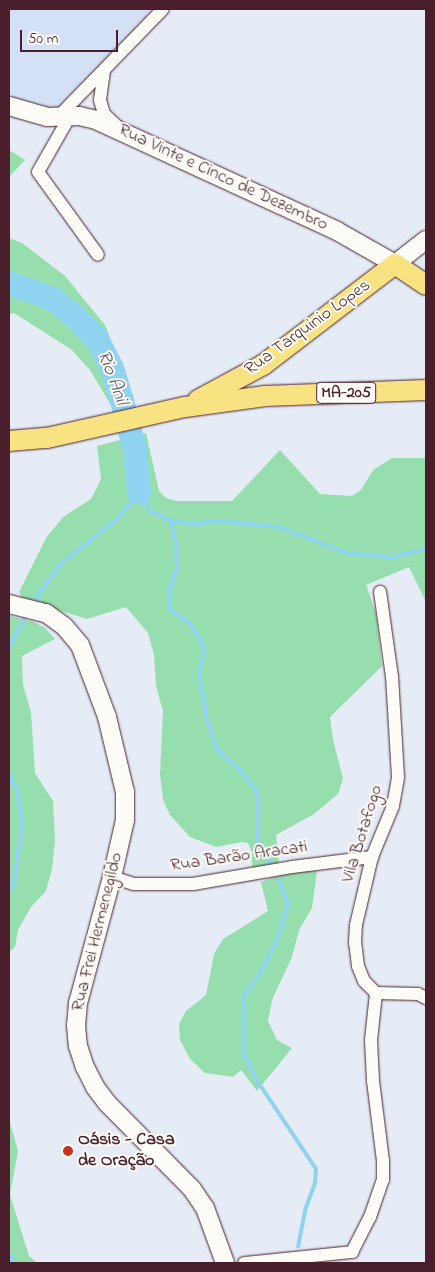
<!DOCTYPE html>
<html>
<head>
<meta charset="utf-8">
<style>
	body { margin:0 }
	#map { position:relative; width:435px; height:1272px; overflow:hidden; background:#e5ecf6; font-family:"Indie Flower",sans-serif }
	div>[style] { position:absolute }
	.built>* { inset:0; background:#d4e0f5 }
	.green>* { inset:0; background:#96deae }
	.stream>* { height:4px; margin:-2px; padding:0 2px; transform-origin:2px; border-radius:2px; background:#90d3f1 }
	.river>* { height:24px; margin:-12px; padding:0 12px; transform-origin:12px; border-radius:12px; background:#90d3f1 }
	.roads { filter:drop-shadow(0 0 1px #4a1f2b) drop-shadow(0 0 1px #4a1f2b) }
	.street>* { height:12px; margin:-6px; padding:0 6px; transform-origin:6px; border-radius:6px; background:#fdfcf7 }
	.secondary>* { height:18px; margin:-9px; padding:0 9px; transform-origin:9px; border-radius:9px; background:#fdfcf7 }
	.primary>* { height:20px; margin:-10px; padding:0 10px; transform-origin:10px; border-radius:10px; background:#f8e281 }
	.dots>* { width:14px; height:14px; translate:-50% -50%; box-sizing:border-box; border:2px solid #fdfcf7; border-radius:50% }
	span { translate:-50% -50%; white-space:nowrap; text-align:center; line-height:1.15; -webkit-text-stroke:4px #fdfcf7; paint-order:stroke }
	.shield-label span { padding:1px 4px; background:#fdfcf7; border:1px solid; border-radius:4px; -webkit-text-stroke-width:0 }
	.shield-label { font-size:16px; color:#4a1f2b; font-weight:700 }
	.street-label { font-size:18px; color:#4a1f2b }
	.poi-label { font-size:18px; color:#4a1f2b; font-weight:700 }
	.left { translate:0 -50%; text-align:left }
	.water-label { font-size:19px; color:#5f5566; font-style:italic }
	.frame { position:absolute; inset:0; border:10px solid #4a1f2b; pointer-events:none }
	.scale { position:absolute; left:20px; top:30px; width:98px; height:22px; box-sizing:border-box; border:2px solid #4a1f2b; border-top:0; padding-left:6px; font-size:15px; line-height:18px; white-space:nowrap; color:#4a1f2b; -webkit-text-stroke:4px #fdfcf7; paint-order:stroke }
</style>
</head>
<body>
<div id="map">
	<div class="built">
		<i style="clip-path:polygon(9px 9px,155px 9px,67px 103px,57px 107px,41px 108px,9px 96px)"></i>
	</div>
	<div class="green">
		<i style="clip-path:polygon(9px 150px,25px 160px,9px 177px)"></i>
		<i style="clip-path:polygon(9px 238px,22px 243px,65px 276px,105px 325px,134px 401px,112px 407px,90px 370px,72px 350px,14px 313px,9px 314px)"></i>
		<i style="clip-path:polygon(146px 433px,159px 491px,166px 498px,177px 501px,232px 501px,280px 450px,320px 494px,352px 496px,361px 490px,373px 470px,392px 458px,426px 458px,426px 602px,409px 567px,366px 585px,376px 613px,382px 666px,330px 717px,333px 740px,343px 778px,338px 794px,314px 814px,276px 835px,279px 863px,252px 870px,252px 852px,248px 843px,242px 842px,216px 847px,190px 837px,170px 815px,163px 800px,160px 774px,163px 711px,156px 686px,154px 655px,148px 633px,126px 607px,87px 619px,23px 599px,19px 592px,46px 538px,63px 517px,91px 499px,101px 479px,97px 446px)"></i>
		<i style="clip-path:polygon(9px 616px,34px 622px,45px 628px,55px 639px,22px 656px,23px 685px,31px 712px,35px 773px,53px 801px,55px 840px,52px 869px,46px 891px,31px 907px,18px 930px,15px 947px,9px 952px)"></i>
		<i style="clip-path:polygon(317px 871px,312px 908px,299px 930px,292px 957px,272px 1000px,268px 1021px,277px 1040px,292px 1048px,257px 1091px,241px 1070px,233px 1077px,205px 1073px,190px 1059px,180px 1040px,179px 1024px,186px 1011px,206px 995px,214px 954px,223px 939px,268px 911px,261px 882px,288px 872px)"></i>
		<i style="clip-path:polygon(9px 1119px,18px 1151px,10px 1195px,29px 1256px,37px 1263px,9px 1263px)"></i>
	</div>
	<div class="stream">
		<i style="left:170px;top:520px;width:25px;rotate:76deg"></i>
		<i style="left:176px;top:544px;width:24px;rotate:88deg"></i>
		<i style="left:177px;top:568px;width:21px;rotate:109deg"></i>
		<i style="left:170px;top:588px;width:21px;rotate:90deg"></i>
		<i style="left:170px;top:609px;width:26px;rotate:37deg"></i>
		<i style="left:191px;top:625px;width:26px;rotate:59deg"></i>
		<i style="left:204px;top:647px;width:27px;rotate:100deg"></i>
		<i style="left:199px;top:674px;width:47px;rotate:80.1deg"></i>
		<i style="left:207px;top:720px;width:29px;rotate:72deg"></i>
		<i style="left:216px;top:748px;width:34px;rotate:43deg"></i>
		<i style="left:241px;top:771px;width:28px;rotate:52deg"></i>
		<i style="left:258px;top:793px;width:47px;rotate:90deg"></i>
		<i style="left:258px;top:840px;width:29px;rotate:61deg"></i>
		<i style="left:32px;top:605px;width:16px;rotate:-60deg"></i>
		<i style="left:40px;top:591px;width:37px;rotate:-52deg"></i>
		<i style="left:63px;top:562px;width:68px;rotate:-38.4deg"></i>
		<i style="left:116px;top:520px;width:35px;rotate:-50deg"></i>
		<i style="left:139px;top:493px;width:21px;rotate:59deg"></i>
		<i style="left:150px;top:511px;width:22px;rotate:24deg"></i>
		<i style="left:170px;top:520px;width:23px;rotate:10deg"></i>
		<i style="left:193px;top:524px;width:26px;rotate:-7deg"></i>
		<i style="left:219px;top:521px;width:61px;rotate:5.6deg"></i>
		<i style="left:280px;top:527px;width:71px;rotate:21.5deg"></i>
		<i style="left:346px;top:553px;width:45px;rotate:5.1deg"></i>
		<i style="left:391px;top:557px;width:36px;rotate:-13deg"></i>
		<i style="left:9px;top:647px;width:38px;rotate:-62deg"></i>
		<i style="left:9px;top:774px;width:18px;rotate:63deg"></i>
		<i style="left:17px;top:790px;width:33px;rotate:81deg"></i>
		<i style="left:22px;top:823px;width:61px;rotate:97.6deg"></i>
		<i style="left:14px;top:883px;width:9px;rotate:126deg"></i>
		<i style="left:279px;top:880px;width:26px;rotate:69deg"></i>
		<i style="left:288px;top:904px;width:38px;rotate:107deg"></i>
		<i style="left:277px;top:940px;width:36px;rotate:117deg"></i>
		<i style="left:261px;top:972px;width:31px;rotate:126deg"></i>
		<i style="left:243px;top:997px;width:56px;rotate:90deg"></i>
		<i style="left:243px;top:1053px;width:29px;rotate:63deg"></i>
		<i style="left:256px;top:1079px;width:108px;rotate:56.3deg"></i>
		<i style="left:316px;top:1169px;width:14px;rotate:94deg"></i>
		<i style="left:315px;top:1183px;width:30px;rotate:110deg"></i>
		<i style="left:305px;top:1211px;width:36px;rotate:101deg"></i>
		<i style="left:9px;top:1253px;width:11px;rotate:68deg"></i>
	</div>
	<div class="river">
		<i style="left:9px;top:283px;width:45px;rotate:19.7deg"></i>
		<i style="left:51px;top:298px;width:31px;rotate:37deg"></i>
		<i style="left:76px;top:317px;width:30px;rotate:46deg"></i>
		<i style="left:97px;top:339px;width:33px;rotate:63deg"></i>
		<i style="left:112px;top:368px;width:34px;rotate:73deg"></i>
		<i style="left:122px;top:401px;width:51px;rotate:75.1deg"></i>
		<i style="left:135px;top:450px;width:43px;rotate:84.7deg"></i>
	</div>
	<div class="roads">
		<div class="street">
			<i style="left:104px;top:71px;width:29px;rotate:98deg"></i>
			<i style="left:100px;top:100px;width:15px;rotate:74deg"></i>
			<i style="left:104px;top:114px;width:16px;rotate:43deg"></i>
			<i style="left:59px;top:116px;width:149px;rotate:-45.8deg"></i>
			<i style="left:70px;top:116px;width:64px;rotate:119.7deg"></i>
			<i style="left:38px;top:172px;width:102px;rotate:54.1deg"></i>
			<i style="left:112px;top:877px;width:22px;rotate:18deg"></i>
			<i style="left:133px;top:884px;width:60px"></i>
			<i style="left:193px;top:884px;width:100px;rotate:-9.7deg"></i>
			<i style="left:292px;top:867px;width:81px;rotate:-7.1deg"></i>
			<i style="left:376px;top:993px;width:42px;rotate:1.4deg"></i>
			<i style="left:418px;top:994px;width:9px;rotate:27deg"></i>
			<i style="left:352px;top:1252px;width:39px;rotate:-63deg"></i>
			<i style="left:370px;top:1217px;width:39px;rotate:-71deg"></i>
			<i style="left:383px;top:1180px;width:19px;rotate:-90deg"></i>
			<i style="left:383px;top:1161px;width:81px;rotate:-97.1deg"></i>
			<i style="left:373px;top:1081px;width:41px;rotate:-92.8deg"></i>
			<i style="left:371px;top:1040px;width:47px;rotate:-83.9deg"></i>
			<i style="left:376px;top:993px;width:17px;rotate:-135deg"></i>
			<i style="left:364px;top:981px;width:16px;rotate:-112deg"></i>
			<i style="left:358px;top:966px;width:23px;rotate:-97deg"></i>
			<i style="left:355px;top:943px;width:18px;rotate:-87deg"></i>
			<i style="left:356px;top:925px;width:70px;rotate:-76.8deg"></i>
			<i style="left:372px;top:857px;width:55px;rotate:-67.6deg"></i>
			<i style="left:393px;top:806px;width:29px;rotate:-80deg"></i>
			<i style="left:398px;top:777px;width:100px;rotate:-93.4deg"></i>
			<i style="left:392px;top:677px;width:86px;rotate:-98deg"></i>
			<i style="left:244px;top:1263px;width:109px;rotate:-5.8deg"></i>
		</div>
		<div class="secondary">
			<i style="left:9px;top:106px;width:40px;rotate:16deg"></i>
			<i style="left:47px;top:117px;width:32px;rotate:-2deg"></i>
			<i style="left:79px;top:116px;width:17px;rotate:13deg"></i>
			<i style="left:96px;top:120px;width:265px;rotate:24.7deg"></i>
			<i style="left:337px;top:231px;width:67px;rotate:29.6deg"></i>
			<i style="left:395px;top:264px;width:39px;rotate:-38deg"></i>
			<i style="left:9px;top:604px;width:38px;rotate:14deg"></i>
			<i style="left:46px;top:613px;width:22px;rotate:36deg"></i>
			<i style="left:64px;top:626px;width:25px;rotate:50deg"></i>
			<i style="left:80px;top:645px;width:77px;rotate:69.4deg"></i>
			<i style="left:107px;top:717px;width:77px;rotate:76.5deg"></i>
			<i style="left:125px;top:792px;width:28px;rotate:90deg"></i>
			<i style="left:125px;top:820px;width:58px;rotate:102.8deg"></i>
			<i style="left:112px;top:877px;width:131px;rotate:105.1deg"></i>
			<i style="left:78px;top:1003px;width:22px;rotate:95deg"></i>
			<i style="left:76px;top:1025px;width:21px;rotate:85deg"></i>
			<i style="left:78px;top:1046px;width:22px;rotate:72deg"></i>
			<i style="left:85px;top:1067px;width:22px;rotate:63deg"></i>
			<i style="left:95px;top:1087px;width:20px;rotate:53deg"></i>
			<i style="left:107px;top:1103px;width:121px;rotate:45.3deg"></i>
			<i style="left:192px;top:1189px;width:23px;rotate:56deg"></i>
			<i style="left:205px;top:1208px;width:59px;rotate:70deg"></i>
		</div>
		<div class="primary">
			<i style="left:198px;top:400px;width:74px;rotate:-28.3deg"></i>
			<i style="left:263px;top:365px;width:166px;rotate:-37.4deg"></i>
			<i style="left:395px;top:264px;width:37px;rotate:34deg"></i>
			<i style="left:9px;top:441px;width:38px;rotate:-5deg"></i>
			<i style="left:47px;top:438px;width:141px;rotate:-12.7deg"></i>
			<i style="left:185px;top:407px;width:81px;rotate:-7.8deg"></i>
			<i style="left:265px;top:396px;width:161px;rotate:-2.1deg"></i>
		</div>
	</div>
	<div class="dots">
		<i style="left:68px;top:1151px;background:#c8321e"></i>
	</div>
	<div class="shield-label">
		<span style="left:346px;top:393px">MA-205</span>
	</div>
	<div class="street-label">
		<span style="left:223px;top:178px;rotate:25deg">Rua Vinte e Cinco de Dezembro</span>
		<span style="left:308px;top:328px;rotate:-36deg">Rua Tarquinio Lopes</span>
		<span style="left:363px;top:834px;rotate:-73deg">Vila Botafogo</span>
		<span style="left:239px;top:857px;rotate:-8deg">Rua Barão Aracati</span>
		<span style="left:98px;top:932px;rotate:-76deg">Rua Frei Hermenegildo</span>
	</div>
	<div class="poi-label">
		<span class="left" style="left:78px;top:1151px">Oásis - Casa<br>de Oração</span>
	</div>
	<div class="water-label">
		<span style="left:112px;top:378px;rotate:70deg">Rio Anil</span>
	</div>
	<div class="frame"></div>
	<div class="scale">50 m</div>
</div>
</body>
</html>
